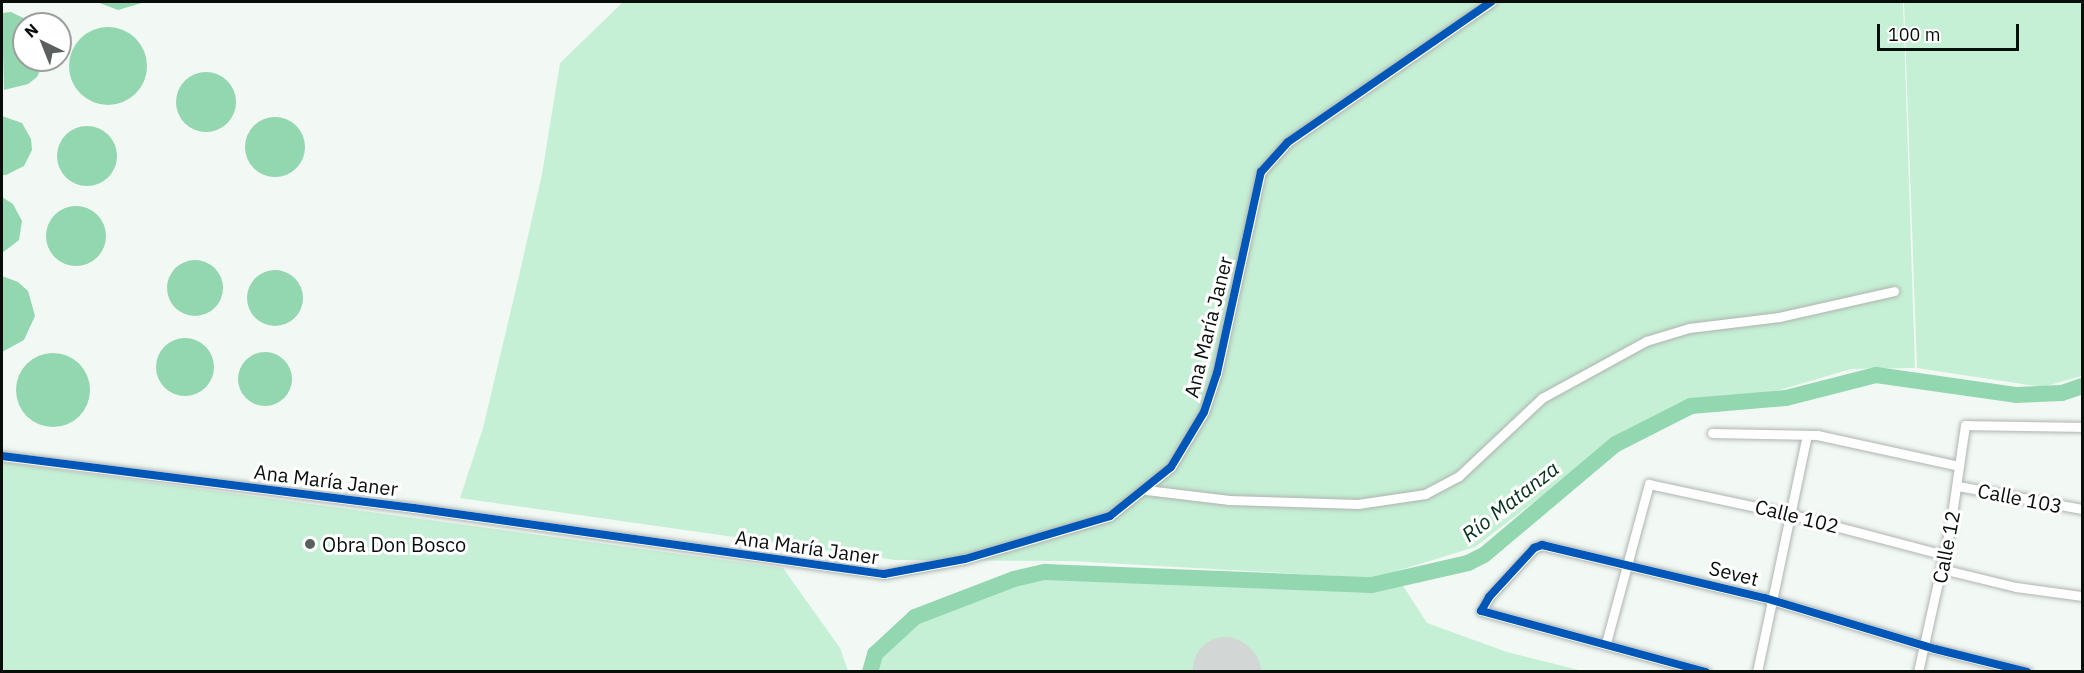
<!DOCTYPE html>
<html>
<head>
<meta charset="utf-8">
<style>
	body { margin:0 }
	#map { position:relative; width:2084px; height:673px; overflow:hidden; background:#f2f9f4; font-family:"IBM Plex Sans",sans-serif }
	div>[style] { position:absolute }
	.green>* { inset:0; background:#c5f0d5 }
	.water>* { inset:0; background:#92d7af }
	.round { border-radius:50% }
	.river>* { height:16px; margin:-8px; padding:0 8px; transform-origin:8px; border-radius:8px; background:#92d7af }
	.runway>* { height:64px; margin:-32px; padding:0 32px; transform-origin:32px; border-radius:32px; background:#d2d6d4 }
	.roads { filter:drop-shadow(0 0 2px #afb4b0) drop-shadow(0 0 2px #afb4b0) }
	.street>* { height:9px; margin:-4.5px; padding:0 4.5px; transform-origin:4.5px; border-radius:4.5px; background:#fdfefd }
	.cycleway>* { height:8px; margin:-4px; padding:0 4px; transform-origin:4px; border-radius:4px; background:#0057b8 }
	.dots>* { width:16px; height:16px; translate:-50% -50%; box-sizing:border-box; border:3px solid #fff; border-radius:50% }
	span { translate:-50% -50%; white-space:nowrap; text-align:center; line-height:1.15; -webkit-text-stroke:6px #fff; paint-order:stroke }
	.street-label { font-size:20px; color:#0a0e0b }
	.poi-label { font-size:20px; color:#0a0e0b }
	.left { translate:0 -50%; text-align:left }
	.water-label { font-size:21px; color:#07321c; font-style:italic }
	.frame { position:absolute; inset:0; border:3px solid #0a0e0b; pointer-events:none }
	.north { position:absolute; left:12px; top:12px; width:60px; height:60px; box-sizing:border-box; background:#fff; border:2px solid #9d9f9d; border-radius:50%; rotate:317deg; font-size:16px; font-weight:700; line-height:24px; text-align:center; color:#0a0e0b }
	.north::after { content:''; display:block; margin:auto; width:21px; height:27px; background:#5b605d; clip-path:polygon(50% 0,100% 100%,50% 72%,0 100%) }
	.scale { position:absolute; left:1877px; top:24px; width:142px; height:27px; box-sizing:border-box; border:3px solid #0a0e0b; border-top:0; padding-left:8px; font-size:18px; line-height:21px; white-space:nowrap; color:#0a0e0b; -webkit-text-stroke:4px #fff; paint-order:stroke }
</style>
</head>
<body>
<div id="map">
	<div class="green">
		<i style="clip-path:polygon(623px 2px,1903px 2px,1915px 368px,1851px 369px,1776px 391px,1680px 403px,1615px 440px,1475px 547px,1374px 578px,1069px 561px,895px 560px,460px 498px,483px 428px,519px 276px,542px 174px,560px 63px)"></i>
		<i style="clip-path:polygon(1904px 2px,2082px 2px,2081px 376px,2043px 387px,1917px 368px)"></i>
		<i style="clip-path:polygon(2px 462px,783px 568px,840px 648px,848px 671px,2px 671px)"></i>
		<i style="clip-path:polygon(1071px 570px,1116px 575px,1372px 585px,1398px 578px,1427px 623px,1507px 652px,1583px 671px,870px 671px,875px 654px,915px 617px,1014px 579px)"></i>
	</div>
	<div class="water">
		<i style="clip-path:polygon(97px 2px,145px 2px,118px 10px)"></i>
		<i style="clip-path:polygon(11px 12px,36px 24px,24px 24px,24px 60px,45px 60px,37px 77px,28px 84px,4px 90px,2px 13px)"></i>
		<i class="round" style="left:69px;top:27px;width:78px;height:78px"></i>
		<i class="round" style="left:176px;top:72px;width:60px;height:60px"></i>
		<i style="clip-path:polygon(2px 116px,22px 123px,31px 139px,32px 150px,24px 166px,6px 175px,2px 175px)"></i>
		<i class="round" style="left:245px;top:117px;width:60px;height:60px"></i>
		<i class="round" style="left:57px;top:126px;width:60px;height:60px"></i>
		<i style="clip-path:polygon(2px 197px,13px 204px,22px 221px,19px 240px,2px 253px)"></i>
		<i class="round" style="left:46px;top:206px;width:60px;height:60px"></i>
		<i class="round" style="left:167px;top:260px;width:56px;height:56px"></i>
		<i class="round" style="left:247px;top:270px;width:56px;height:56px"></i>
		<i style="clip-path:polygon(2px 276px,18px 282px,28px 291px,35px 316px,24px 340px,2px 352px)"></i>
		<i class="round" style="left:156px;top:338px;width:58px;height:58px"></i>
		<i class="round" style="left:238px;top:352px;width:54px;height:54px"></i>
		<i class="round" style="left:16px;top:353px;width:74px;height:74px"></i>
	</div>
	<div class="river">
		<i style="left:870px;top:672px;width:19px;rotate:-74deg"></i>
		<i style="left:875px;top:654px;width:54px;rotate:-42.8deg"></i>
		<i style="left:915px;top:617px;width:106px;rotate:-21deg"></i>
		<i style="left:1014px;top:579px;width:32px;rotate:-13deg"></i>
		<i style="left:1045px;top:572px;width:327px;rotate:2.3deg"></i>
		<i style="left:1372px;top:585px;width:98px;rotate:-12.9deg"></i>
		<i style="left:1468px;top:563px;width:18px;rotate:-27deg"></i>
		<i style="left:1484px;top:555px;width:172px;rotate:-40.1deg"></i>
		<i style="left:1616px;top:444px;width:84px;rotate:-26.9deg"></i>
		<i style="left:1691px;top:406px;width:95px;rotate:-4.8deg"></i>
		<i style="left:1786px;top:398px;width:93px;rotate:-14.3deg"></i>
		<i style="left:1876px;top:375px;width:141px;rotate:8.1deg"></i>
		<i style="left:2016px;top:395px;width:46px;rotate:-2.5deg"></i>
		<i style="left:2062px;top:393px;width:21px;rotate:-19deg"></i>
	</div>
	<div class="runway">
		<i style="left:1225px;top:669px;width:5px;rotate:37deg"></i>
	</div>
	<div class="roads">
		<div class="street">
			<i style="left:1712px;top:433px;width:105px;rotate:1.1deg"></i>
			<i style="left:1817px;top:435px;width:145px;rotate:12.3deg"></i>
			<i style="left:2px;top:456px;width:415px;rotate:7.2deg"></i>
			<i style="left:414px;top:508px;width:475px;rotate:8deg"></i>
			<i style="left:884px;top:574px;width:82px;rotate:-10.5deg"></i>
			<i style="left:965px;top:559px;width:151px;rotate:-16.5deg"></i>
			<i style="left:1110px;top:516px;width:78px;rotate:-38.8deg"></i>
			<i style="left:1171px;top:467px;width:64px;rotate:-59deg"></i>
			<i style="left:1204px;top:412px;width:41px;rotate:-71.6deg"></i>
			<i style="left:1217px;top:373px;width:206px;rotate:-77.7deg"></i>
			<i style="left:1261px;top:172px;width:40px;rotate:-48deg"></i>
			<i style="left:1288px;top:142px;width:247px;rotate:-34.6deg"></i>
			<i style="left:1958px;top:486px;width:126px;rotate:10.5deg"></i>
			<i style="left:1146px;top:490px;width:84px;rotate:6.9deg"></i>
			<i style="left:1229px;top:500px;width:129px;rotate:1.8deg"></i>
			<i style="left:1358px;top:504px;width:68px;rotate:-8.5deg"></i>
			<i style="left:1425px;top:494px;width:38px;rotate:-28deg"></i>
			<i style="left:1459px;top:476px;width:114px;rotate:-43.2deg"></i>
			<i style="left:1542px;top:398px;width:119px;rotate:-28.7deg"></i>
			<i style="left:1646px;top:341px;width:45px;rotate:-16.8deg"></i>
			<i style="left:1689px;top:328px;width:91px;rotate:-7deg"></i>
			<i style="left:1779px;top:317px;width:118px;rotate:-12.7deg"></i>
			<i style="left:1942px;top:569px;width:76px;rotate:13.7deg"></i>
			<i style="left:2016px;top:587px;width:67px;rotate:7.8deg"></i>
			<i style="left:1606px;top:643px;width:165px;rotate:-74.9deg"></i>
			<i style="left:1649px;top:484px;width:147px;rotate:12.1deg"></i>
			<i style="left:1793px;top:515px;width:156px;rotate:14.8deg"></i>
			<i style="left:1706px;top:672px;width:233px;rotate:-164.8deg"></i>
			<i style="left:1481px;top:611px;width:16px;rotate:-60deg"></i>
			<i style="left:1489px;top:597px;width:67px;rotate:-47.4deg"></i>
			<i style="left:1534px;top:548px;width:9px;rotate:-21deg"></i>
			<i style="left:1542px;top:545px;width:229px;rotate:13.4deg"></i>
			<i style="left:1765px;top:598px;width:177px;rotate:16.7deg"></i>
			<i style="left:1935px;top:649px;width:95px;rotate:14deg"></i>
			<i style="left:1757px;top:672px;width:242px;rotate:-78.1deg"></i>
			<i style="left:1918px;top:672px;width:148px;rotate:-77.5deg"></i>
			<i style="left:1950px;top:528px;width:104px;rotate:-81.7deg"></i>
			<i style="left:1965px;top:425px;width:117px;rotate:1deg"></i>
		</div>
	</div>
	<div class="cycleway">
		<i style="left:2px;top:456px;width:415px;rotate:7.2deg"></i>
		<i style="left:414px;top:508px;width:475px;rotate:8deg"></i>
		<i style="left:884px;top:574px;width:82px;rotate:-10.5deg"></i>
		<i style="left:965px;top:559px;width:151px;rotate:-16.5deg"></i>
		<i style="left:1110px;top:516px;width:78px;rotate:-38.8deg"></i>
		<i style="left:1171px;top:467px;width:64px;rotate:-59deg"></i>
		<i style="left:1204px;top:412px;width:41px;rotate:-71.6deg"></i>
		<i style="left:1217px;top:373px;width:206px;rotate:-77.7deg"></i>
		<i style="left:1261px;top:172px;width:40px;rotate:-48deg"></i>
		<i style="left:1288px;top:142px;width:247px;rotate:-34.6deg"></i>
		<i style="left:1706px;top:672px;width:233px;rotate:-164.8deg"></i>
		<i style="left:1481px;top:611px;width:16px;rotate:-60deg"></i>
		<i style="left:1489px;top:597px;width:67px;rotate:-47.4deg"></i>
		<i style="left:1534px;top:548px;width:9px;rotate:-21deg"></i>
		<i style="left:1542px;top:545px;width:229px;rotate:13.4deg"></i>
		<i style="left:1765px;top:598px;width:177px;rotate:16.7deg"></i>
		<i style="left:1935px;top:649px;width:95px;rotate:14deg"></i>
	</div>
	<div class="dots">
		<i style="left:310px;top:544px;background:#5b605d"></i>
	</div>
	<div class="street-label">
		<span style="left:1208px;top:327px;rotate:-76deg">Ana María Janer</span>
		<span style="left:326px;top:480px;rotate:7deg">Ana María Janer</span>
		<span style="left:2020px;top:498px;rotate:11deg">Calle 103</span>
		<span style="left:1797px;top:516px;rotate:14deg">Calle 102</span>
		<span style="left:807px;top:547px;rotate:8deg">Ana María Janer</span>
		<span style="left:1946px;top:547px;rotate:-79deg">Calle 12</span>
		<span style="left:1734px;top:573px;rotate:14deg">Sevet</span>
	</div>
	<div class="poi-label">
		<span class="left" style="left:322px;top:544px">Obra Don Bosco</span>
	</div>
	<div class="water-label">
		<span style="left:1510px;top:501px;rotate:-38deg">Río Matanza</span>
	</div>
	<div class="frame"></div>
	<div class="north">N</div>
	<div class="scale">100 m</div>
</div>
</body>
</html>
